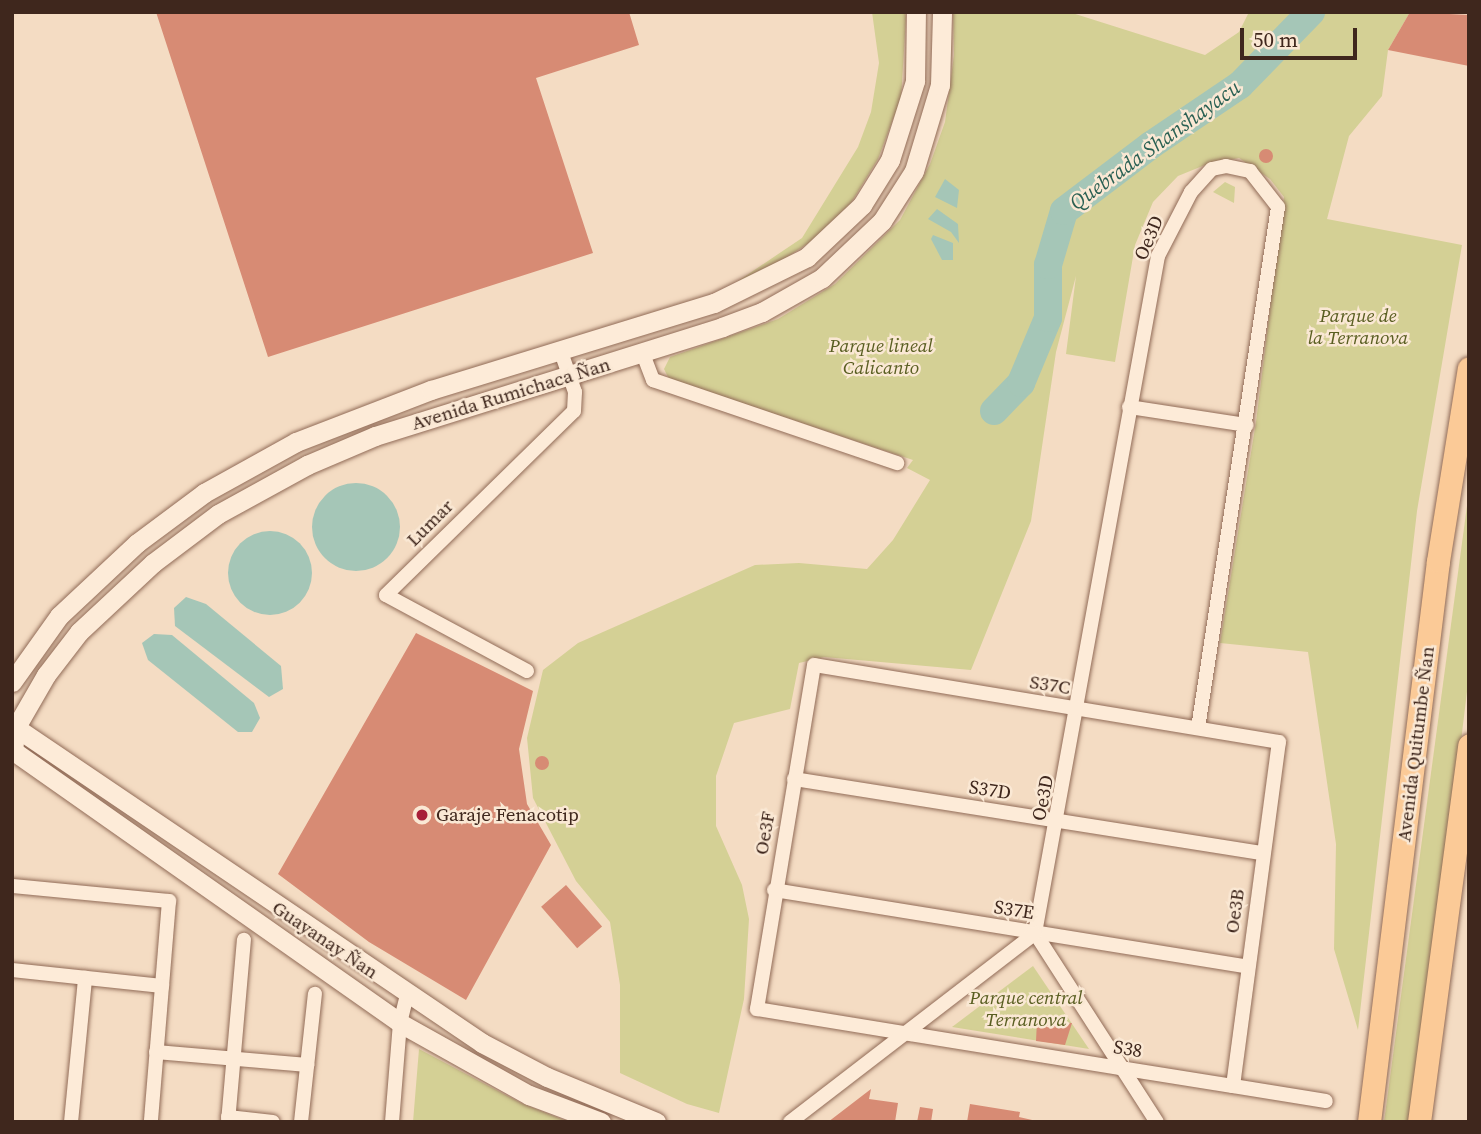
<!DOCTYPE html>
<html>
<head>
<meta charset="utf-8">
<style>
	body { margin:0 }
	#map { position:relative; width:1481px; height:1134px; overflow:hidden; background:#f4dcc3; font-family:"Source Serif 4",serif }
	div>[style] { position:absolute }
	.green>* { inset:0; background:#d4d095 }
	.water>* { inset:0; background:#a5c6b7 }
	.round { border-radius:50% }
	.river>* { height:28px; margin:-14px; padding:0 14px; transform-origin:14px; border-radius:14px; background:#a5c6b7 }
	.building>* { inset:0; background:#d78b74; transform-origin:0 0 }
	.roads { filter:drop-shadow(0 0 2px #916b57) drop-shadow(0 0 2px #916b57) }
	.minor>* { height:14px; margin:-7px; padding:0 7px; transform-origin:7px; border-radius:7px; background:#fdebd8 }
	.secondary>* { height:19px; margin:-9.5px; padding:0 9.5px; transform-origin:9.5px; border-radius:9.5px; background:#fdebd8 }
	.primary>* { height:23px; margin:-11.5px; padding:0 11.5px; transform-origin:11.5px; border-radius:11.5px; background:#fbca97 }
	.dots>* { width:19px; height:19px; translate:-50% -50%; box-sizing:border-box; border:4px solid #fae8d4; border-radius:50% }
	span { translate:-50% -50%; white-space:nowrap; text-align:center; line-height:1.15; -webkit-text-stroke:5px #fae8d4; paint-order:stroke }
	.street-label { font-size:19px; color:#3f271d }
	.park-label { font-size:19px; color:#595e21; font-style:italic }
	.poi-label { font-size:19px; color:#3f271d }
	.left { translate:0 -50%; text-align:left }
	.water-label { font-size:21px; color:#2a6053; font-style:italic }
	.frame { position:absolute; inset:0; border:14px solid #3f271d; pointer-events:none }
	.scale { position:absolute; left:1240px; top:28px; width:117px; height:32px; box-sizing:border-box; border:4px solid #3f271d; border-top:0; padding-left:9px; font-size:21px; line-height:24px; white-space:nowrap; color:#3f271d; -webkit-text-stroke:5px #fae8d4; paint-order:stroke }
</style>
</head>
<body>
<div id="map">
	<div class="green">
		<i style="clip-path:polygon(872px 12px,905px 12px,906px 18px,901px 98px,878px 159px,851px 203px,810px 242px,760px 275px,738px 281px,802px 238px,858px 147px,871px 112px,879px 63px)"></i>
		<i style="clip-path:polygon(953px 12px,1069px 12px,1205px 55px,1239px 32px,1249px 12px,1410px 12px,1388px 50px,1382px 96px,1349px 136px,1327px 219px,1462px 245px,1417px 511px,1358px 1030px,1334px 949px,1336px 844px,1308px 652px,1220px 643px,1256px 422px,1284px 197px,1270px 179px,1239px 158px,1205px 165px,1178px 176px,1153px 202px,1135px 245px,1115px 362px,1066px 354px,1076px 276px,1056px 352px,1031px 521px,971px 670px,824px 657px,799px 663px,790px 709px,734px 723px,716px 776px,716px 826px,742px 885px,749px 919px,744px 999px,719px 1113px,687px 1104px,620px 1073px,620px 985px,610px 922px,576px 881px,533px 798px,527px 738px,543px 670px,578px 643px,755px 565px,799px 563px,867px 569px,893px 540px,930px 480px,907px 468px,913px 460px,669px 379px,664px 369px,670px 357px,778px 319px,835px 284px,900px 220px,930px 164px,945px 122px,954px 55px)"></i>
		<i style="clip-path:polygon(1225px 182px,1235px 187px,1234px 203px,1213px 192px)"></i>
		<i style="clip-path:polygon(1469px 491px,1469px 675px,1415px 1122px,1384px 1122px)"></i>
		<i style="clip-path:polygon(1033px 966px,1089px 1049px,952px 1027px)"></i>
		<i style="clip-path:polygon(419px 1049px,521px 1103px,569px 1122px,413px 1122px)"></i>
	</div>
	<div class="water">
		<i style="clip-path:polygon(945px 179px,959px 190px,957px 208px,935px 197px)"></i>
		<i style="clip-path:polygon(937px 209px,958px 224px,959px 243px,951px 232px,928px 219px)"></i>
		<i style="clip-path:polygon(933px 235px,953px 243px,953px 260px,942px 260px,931px 239px)"></i>
		<i class="round" style="left:312px;top:483px;width:88px;height:88px"></i>
		<i class="round" style="left:228px;top:531px;width:84px;height:84px"></i>
		<i style="clip-path:polygon(186px 597px,206px 604px,281px 666px,283px 689px,269px 697px,175px 626px,174px 608px)"></i>
		<i style="clip-path:polygon(154px 634px,172px 635px,254px 703px,260px 718px,252px 732px,238px 732px,148px 660px,142px 643px)"></i>
	</div>
	<div class="river">
		<i style="left:994px;top:411px;width:39px;rotate:-46deg"></i>
		<i style="left:1021px;top:383px;width:70px;rotate:-67.4deg"></i>
		<i style="left:1048px;top:318px;width:53px;rotate:-90deg"></i>
		<i style="left:1048px;top:265px;width:56px;rotate:-73.5deg"></i>
		<i style="left:1064px;top:211px;width:109px;rotate:-37.2deg"></i>
		<i style="left:1151px;top:145px;width:107px;rotate:-34deg"></i>
		<i style="left:1240px;top:85px;width:102px;rotate:-45.8deg"></i>
	</div>
	<div class="building">
		<i style="clip-path:polygon(156px 12px,629px 12px,639px 45px,536px 78px,593px 253px,268px 357px)"></i>
		<i style="clip-path:polygon(1410px 12px,1469px 15px,1469px 66px,1388px 50px)"></i>
		<i class="round" style="left:1259px;top:149px;width:14px;height:14px"></i>
		<i style="clip-path:polygon(416px 633px,533px 691px,519px 749px,527px 804px,551px 845px,466px 1000px,369px 942px,278px 874px)"></i>
		<i class="round" style="left:535px;top:756px;width:14px;height:14px"></i>
		<i style="left:566px;top:885px;width:55px;height:33px;rotate:49deg"></i>
		<i style="clip-path:polygon(1037px 1021px,1072px 1023px,1065px 1045px,1036px 1041px)"></i>
		<i style="clip-path:polygon(871px 1089px,869px 1099px,898px 1103px,895px 1122px,828px 1122px)"></i>
		<i style="clip-path:polygon(970px 1104px,1020px 1112px,1019px 1117px,1041px 1122px,967px 1122px)"></i>
		<i style="clip-path:polygon(920px 1107px,933px 1109px,931px 1122px,917px 1122px)"></i>
	</div>
	<div class="roads">
		<div class="minor">
			<i style="left:643px;top:354px;width:28px;rotate:69deg"></i>
			<i style="left:653px;top:380px;width:258px;rotate:18.8deg"></i>
			<i style="left:1129px;top:407px;width:119px;rotate:8.7deg"></i>
			<i style="left:527px;top:671px;width:160px;rotate:-151.7deg"></i>
			<i style="left:386px;top:595px;width:263px;rotate:-44.4deg"></i>
			<i style="left:574px;top:411px;width:19px;rotate:-87deg"></i>
			<i style="left:575px;top:392px;width:42px;rotate:-109.3deg"></i>
			<i style="left:794px;top:779px;width:474px;rotate:9deg"></i>
			<i style="left:12px;top:886px;width:158px;rotate:5.5deg"></i>
			<i style="left:169px;top:901px;width:222px;rotate:94.7deg"></i>
			<i style="left:774px;top:890px;width:479px;rotate:9.2deg"></i>
			<i style="left:1035px;top:933px;width:688px;rotate:-79.7deg"></i>
			<i style="left:1158px;top:256px;width:72px;rotate:-62.7deg"></i>
			<i style="left:1191px;top:192px;width:31px;rotate:-48deg"></i>
			<i style="left:1212px;top:169px;width:14px;rotate:-12deg"></i>
			<i style="left:1226px;top:166px;width:25px;rotate:12deg"></i>
			<i style="left:1250px;top:171px;width:46px;rotate:52.1deg"></i>
			<i style="left:1278px;top:207px;width:527px;rotate:98.73deg"></i>
			<i style="left:1035px;top:933px;width:225px;rotate:57.2deg"></i>
			<i style="left:12px;top:970px;width:151px;rotate:6.1deg"></i>
			<i style="left:156px;top:1052px;width:152px;rotate:4.9deg"></i>
			<i style="left:1233px;top:1086px;width:347px;rotate:-82.4deg"></i>
			<i style="left:1279px;top:742px;width:471px;rotate:-170.6deg"></i>
			<i style="left:814px;top:665px;width:349px;rotate:99.4deg"></i>
			<i style="left:757px;top:1009px;width:155px;rotate:9.3deg"></i>
			<i style="left:910px;top:1034px;width:213px;rotate:9.2deg"></i>
			<i style="left:1120px;top:1068px;width:114px;rotate:9.1deg"></i>
			<i style="left:1233px;top:1086px;width:94px;rotate:9.2deg"></i>
			<i style="left:228px;top:1117px;width:45px;rotate:6.3deg"></i>
			<i style="left:71px;top:1122px;width:145px;rotate:-84.4deg"></i>
			<i style="left:228px;top:1122px;width:183px;rotate:-85deg"></i>
			<i style="left:301px;top:1122px;width:129px;rotate:-83.8deg"></i>
			<i style="left:392px;top:1122px;width:99px;rotate:-85.4deg"></i>
			<i style="left:400px;top:1023px;width:29px;rotate:-76deg"></i>
			<i style="left:790px;top:1122px;width:309px;rotate:-37.6deg"></i>
		</div>
		<div class="secondary">
			<i style="left:12px;top:682px;width:81px;rotate:-54.5deg"></i>
			<i style="left:59px;top:616px;width:107px;rotate:-43.1deg"></i>
			<i style="left:137px;top:543px;width:84px;rotate:-36.7deg"></i>
			<i style="left:204px;top:493px;width:105px;rotate:-29deg"></i>
			<i style="left:296px;top:442px;width:145px;rotate:-21.1deg"></i>
			<i style="left:431px;top:390px;width:296px;rotate:-17.1deg"></i>
			<i style="left:714px;top:303px;width:104px;rotate:-26.3deg"></i>
			<i style="left:807px;top:257px;width:76px;rotate:-43.4deg"></i>
			<i style="left:862px;top:205px;width:53px;rotate:-58.1deg"></i>
			<i style="left:890px;top:160px;width:83px;rotate:-72.4deg"></i>
			<i style="left:915px;top:81px;width:69px;rotate:-89.2deg"></i>
			<i style="left:12px;top:725px;width:567px;rotate:34.08deg"></i>
			<i style="left:482px;top:1043px;width:73px;rotate:27.6deg"></i>
			<i style="left:547px;top:1077px;width:118px;rotate:22.4deg"></i>
			<i style="left:12px;top:750px;width:474px;rotate:35.1deg"></i>
			<i style="left:400px;top:1023px;width:148px;rotate:29.2deg"></i>
			<i style="left:529px;top:1095px;width:77px;rotate:20.6deg"></i>
			<i style="left:13px;top:750px;width:23px;rotate:-83deg"></i>
			<i style="left:16px;top:727px;width:60px;rotate:-60deg"></i>
			<i style="left:46px;top:675px;width:54px;rotate:-52.5deg"></i>
			<i style="left:79px;top:632px;width:101px;rotate:-43deg"></i>
			<i style="left:153px;top:563px;width:81px;rotate:-37deg"></i>
			<i style="left:218px;top:514px;width:102px;rotate:-28.8deg"></i>
			<i style="left:307px;top:465px;width:74px;rotate:-23.1deg"></i>
			<i style="left:375px;top:436px;width:364px;rotate:-17.4deg"></i>
			<i style="left:722px;top:327px;width:43px;rotate:-20.6deg"></i>
			<i style="left:762px;top:312px;width:69px;rotate:-29.5deg"></i>
			<i style="left:822px;top:278px;width:83px;rotate:-43.5deg"></i>
			<i style="left:882px;top:221px;width:59px;rotate:-57.4deg"></i>
			<i style="left:914px;top:171px;width:90px;rotate:-73.2deg"></i>
			<i style="left:940px;top:85px;width:73px;rotate:-88.4deg"></i>
		</div>
		<div class="primary">
			<i style="left:1369px;top:1122px;width:565px;rotate:-82.99deg"></i>
			<i style="left:1438px;top:561px;width:195px;rotate:-80.9deg"></i>
			<i style="left:1419px;top:1122px;width:380px;rotate:-82.4deg"></i>
		</div>
	</div>
	<div class="dots">
		<i style="left:422px;top:815px;background:#a81f38"></i>
	</div>
	<div class="street-label">
		<span style="left:1149px;top:238px;rotate:-67deg">Oe3D</span>
		<span style="left:511px;top:394px;rotate:-17deg">Avenida Rumichaca Ñan</span>
		<span style="left:430px;top:523px;rotate:-45deg">Lumar</span>
		<span style="left:1050px;top:685px;rotate:9deg">S37C</span>
		<span style="left:1416px;top:744px;rotate:-83deg">Avenida Quitumbe Ñan</span>
		<span style="left:990px;top:790px;rotate:9deg">S37D</span>
		<span style="left:1043px;top:798px;rotate:-79deg">Oe3D</span>
		<span style="left:765px;top:833px;rotate:-80deg">Oe3F</span>
		<span style="left:1014px;top:910px;rotate:9deg">S37E</span>
		<span style="left:1235px;top:911px;rotate:-82deg">Oe3B</span>
		<span style="left:325px;top:940px;rotate:34deg">Guayanay Ñan</span>
		<span style="left:1128px;top:1049px;rotate:9deg">S38</span>
	</div>
	<div class="park-label">
		<span style="left:1358px;top:327px">Parque de<br>la Terranova</span>
		<span style="left:881px;top:357px">Parque lineal<br>Calicanto</span>
		<span style="left:1026px;top:1009px">Parque central<br>Terranova</span>
	</div>
	<div class="poi-label">
		<span class="left" style="left:436px;top:815px">Garaje Fenacotip</span>
	</div>
	<div class="water-label">
		<span style="left:1155px;top:145px;rotate:-36deg">Quebrada Shanshayacu</span>
	</div>
	<div class="frame"></div>
	<div class="scale">50 m</div>
</div>
</body>
</html>
